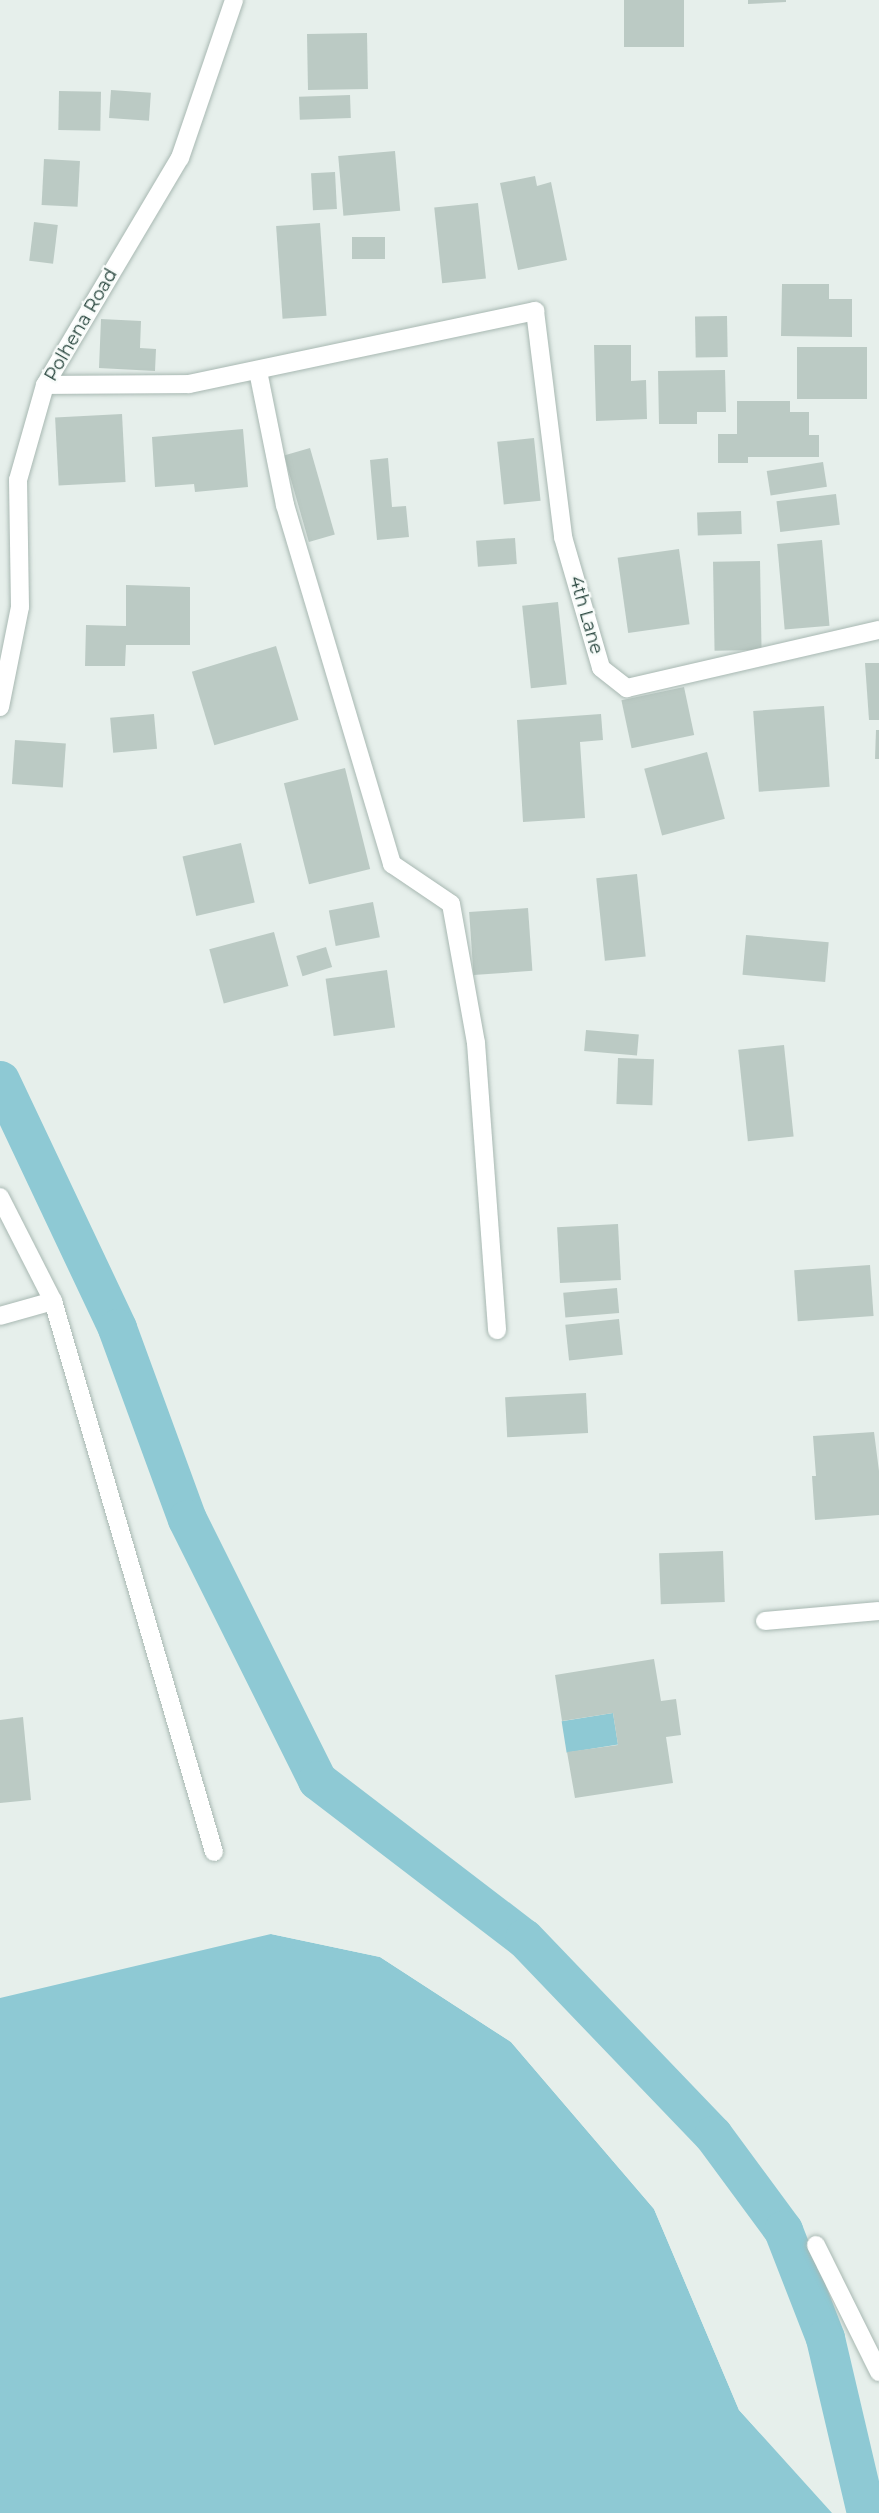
<!DOCTYPE html>
<html>
<head>
<meta charset="utf-8">
<style>
	body { margin:0 }
	#map { position:relative; width:879px; height:2513px; overflow:hidden; background:#e6efeb; font-family:Montserrat,sans-serif }
	div>[style] { position:absolute }
	.water>* { inset:0; background:#8ec9d4; transform-origin:0 0 }
	.pier>* { inset:0; background:#e6efeb }
	.canal>* { height:39px; margin:-19.5px; padding:0 19.5px; transform-origin:19.5px; border-radius:19.5px; background:#8ec9d4 }
	.building>* { inset:0; background:#bbcac4; transform-origin:0 0 }
	.roads { filter:drop-shadow(0 0 2px #a8b8b2) drop-shadow(0 0 2px #a8b8b2) }
	.street>* { height:18px; margin:-9px; padding:0 9px; transform-origin:9px; border-radius:9px; background:#fff }
	span { translate:-50% -50%; white-space:nowrap; text-align:center; line-height:1.15; -webkit-text-stroke:4.5px #f7fbf9; paint-order:stroke }
	.street-label { font-size:18px; color:#24423a }
</style>
</head>
<body>
<div id="map">
	<div class="water">
		<i style="left:613px;top:1713px;width:32px;height:52px;rotate:81deg"></i>
		<i style="clip-path:polygon(271px 1934px,380px 1957px,511px 2042px,654px 2209px,739px 2410px,832px 2513px,0 2513px,0 1998px)"></i>
	</div>
	<div class="pier">
		<i style="clip-path:polygon(272px 1931px,381px 1954px,513px 2040px,656px 2208px,742px 2409px,764px 2433px,760px 2433px,739px 2410px,654px 2209px,511px 2042px,380px 1957px,271px 1934px)"></i>
	</div>
	<div class="canal">
		<i style="left:0;top:1080px;width:274px;rotate:64.7deg"></i>
		<i style="left:117px;top:1328px;width:203px;rotate:69.9deg"></i>
		<i style="left:187px;top:1519px;width:292px;rotate:63.5deg"></i>
		<i style="left:317px;top:1780px;width:260px;rotate:37.4deg"></i>
		<i style="left:524px;top:1938px;width:273px;rotate:46.2deg"></i>
		<i style="left:713px;top:2135px;width:118px;rotate:53.6deg"></i>
		<i style="left:783px;top:2230px;width:116px;rotate:68.7deg"></i>
		<i style="left:825px;top:2338px;width:180px;rotate:76.8deg"></i>
	</div>
	<div class="building">
		<i style="left:624px;top:0;width:60px;height:47px"></i>
		<i style="clip-path:polygon(748px 0,786px 0,786px 2px,748px 4px)"></i>
		<i style="left:367px;top:33px;width:56px;height:60px;rotate:89deg"></i>
		<i style="left:111px;top:90px;width:40px;height:28px;rotate:4deg"></i>
		<i style="left:59px;top:91px;width:42px;height:39px;rotate:1deg"></i>
		<i style="left:350px;top:95px;width:23px;height:51px;rotate:88deg"></i>
		<i style="left:395px;top:151px;width:60px;height:57px;rotate:85deg"></i>
		<i style="left:44px;top:159px;width:36px;height:46px;rotate:3deg"></i>
		<i style="left:335px;top:172px;width:37px;height:24px;rotate:87deg"></i>
		<i style="clip-path:polygon(535px 176px,537px 186px,551px 182px,567px 260px,518px 270px,500px 183px)"></i>
		<i style="left:478px;top:203px;width:76px;height:44px;rotate:84deg"></i>
		<i style="left:34px;top:222px;width:24px;height:39px;rotate:7deg"></i>
		<i style="left:320px;top:223px;width:93px;height:44px;rotate:86deg"></i>
		<i style="left:385px;top:237px;width:22px;height:33px;rotate:90deg"></i>
		<i style="clip-path:polygon(782px 284px,829px 284px,829px 299px,852px 299px,852px 337px,781px 336px)"></i>
		<i style="left:727px;top:316px;width:41px;height:32px;rotate:89deg"></i>
		<i style="clip-path:polygon(101px 319px,141px 321px,140px 348px,156px 349px,155px 371px,99px 368px)"></i>
		<i style="clip-path:polygon(594px 345px,631px 345px,631px 381px,646px 380px,647px 419px,596px 421px)"></i>
		<i style="left:867px;top:347px;width:52px;height:70px;rotate:90deg"></i>
		<i style="clip-path:polygon(725px 370px,726px 412px,697px 412px,697px 424px,659px 424px,658px 371px)"></i>
		<i style="clip-path:polygon(737px 401px,790px 401px,790px 412px,809px 412px,809px 435px,819px 435px,819px 457px,748px 457px,748px 463px,718px 463px,718px 434px,737px 434px)"></i>
		<i style="left:122px;top:414px;width:68px;height:67px;rotate:87deg"></i>
		<i style="clip-path:polygon(243px 429px,248px 487px,195px 492px,194px 484px,155px 487px,152px 437px)"></i>
		<i style="left:534px;top:438px;width:63px;height:37px;rotate:84deg"></i>
		<i style="left:310px;top:448px;width:90px;height:27px;rotate:74deg"></i>
		<i style="clip-path:polygon(388px 458px,392px 507px,406px 506px,409px 537px,377px 540px,370px 460px)"></i>
		<i style="left:823px;top:462px;width:25px;height:57px;rotate:81deg"></i>
		<i style="left:836px;top:494px;width:31px;height:60px;rotate:83deg"></i>
		<i style="left:741px;top:511px;width:23px;height:44px;rotate:88deg"></i>
		<i style="left:515px;top:538px;width:26px;height:39px;rotate:86deg"></i>
		<i style="left:822px;top:540px;width:86px;height:45px;rotate:85deg"></i>
		<i style="left:679px;top:549px;width:76px;height:62px;rotate:82deg"></i>
		<i style="left:760px;top:561px;width:89px;height:47px;rotate:89deg"></i>
		<i style="clip-path:polygon(126px 585px,190px 587px,190px 645px,126px 645px,125px 666px,85px 666px,86px 625px,126px 626px)"></i>
		<i style="left:558px;top:602px;width:83px;height:36px;rotate:84deg"></i>
		<i style="left:276px;top:646px;width:77px;height:88px;rotate:73deg"></i>
		<i style="clip-path:polygon(865px 663px,879px 663px,879px 720px,869px 720px)"></i>
		<i style="left:684px;top:687px;width:49px;height:64px;rotate:78deg"></i>
		<i style="left:824px;top:706px;width:81px;height:71px;rotate:86deg"></i>
		<i style="left:154px;top:714px;width:35px;height:44px;rotate:85deg"></i>
		<i style="clip-path:polygon(601px 714px,603px 740px,580px 742px,585px 818px,523px 822px,517px 720px)"></i>
		<i style="clip-path:polygon(876px 730px,879px 730px,879px 759px,875px 759px)"></i>
		<i style="left:15px;top:740px;width:51px;height:44px;rotate:4deg"></i>
		<i style="left:707px;top:752px;width:69px;height:65px;rotate:75deg"></i>
		<i style="left:345px;top:768px;width:104px;height:63px;rotate:76deg"></i>
		<i style="left:241px;top:843px;width:61px;height:60px;rotate:77deg"></i>
		<i style="left:637px;top:874px;width:83px;height:41px;rotate:84deg"></i>
		<i style="left:373px;top:902px;width:36px;height:45px;rotate:79deg"></i>
		<i style="left:528px;top:908px;width:63px;height:59px;rotate:86deg"></i>
		<i style="left:274px;top:932px;width:56px;height:67px;rotate:75deg"></i>
		<i style="left:746px;top:935px;width:83px;height:40px;rotate:5deg"></i>
		<i style="left:326px;top:947px;width:21px;height:31px;rotate:73deg"></i>
		<i style="left:387px;top:970px;width:58px;height:62px;rotate:82deg"></i>
		<i style="left:586px;top:1030px;width:53px;height:21px;rotate:5deg"></i>
		<i style="left:784px;top:1045px;width:92px;height:46px;rotate:84deg"></i>
		<i style="left:618px;top:1058px;width:36px;height:46px;rotate:2deg"></i>
		<i style="left:618px;top:1224px;width:56px;height:61px;rotate:87deg"></i>
		<i style="left:870px;top:1265px;width:51px;height:76px;rotate:86deg"></i>
		<i style="left:617px;top:1288px;width:25px;height:54px;rotate:85deg"></i>
		<i style="left:619px;top:1319px;width:36px;height:54px;rotate:84deg"></i>
		<i style="left:586px;top:1393px;width:40px;height:81px;rotate:87deg"></i>
		<i style="clip-path:polygon(874px 1432px,879px 1471px,879px 1515px,815px 1520px,812px 1476px,816px 1476px,813px 1436px)"></i>
		<i style="left:723px;top:1551px;width:51px;height:64px;rotate:88deg"></i>
		<i style="clip-path:polygon(654px 1659px,661px 1701px,676px 1699px,681px 1735px,666px 1737px,673px 1783px,575px 1798px,567px 1752px,618px 1745px,613px 1713px,562px 1721px,555px 1675px)"></i>
		<i style="clip-path:polygon(23px 1717px,31px 1800px,0 1803px,0 1720px)"></i>
	</div>
	<div class="roads">
		<div class="street">
			<i style="left:258px;top:371px;width:137px;rotate:78.6deg"></i>
			<i style="left:285px;top:505px;width:375px;rotate:73.4deg"></i>
			<i style="left:392px;top:864px;width:71px;rotate:34.1deg"></i>
			<i style="left:451px;top:904px;width:141px;rotate:79.8deg"></i>
			<i style="left:476px;top:1043px;width:288px;rotate:85.8deg"></i>
			<i style="left:45px;top:385px;width:144px;rotate:-0.4deg"></i>
			<i style="left:189px;top:384px;width:354px;rotate:-11.9deg"></i>
			<i style="left:535px;top:311px;width:228px;rotate:82.9deg"></i>
			<i style="left:563px;top:537px;width:136px;rotate:73.8deg"></i>
			<i style="left:601px;top:668px;width:33px;rotate:38deg"></i>
			<i style="left:627px;top:688px;width:259px;rotate:-13deg"></i>
			<i style="left:0;top:707px;width:102px;rotate:-78.7deg"></i>
			<i style="left:20px;top:607px;width:127px;rotate:-90.9deg"></i>
			<i style="left:18px;top:480px;width:99px;rotate:-74.1deg"></i>
			<i style="left:45px;top:385px;width:264px;rotate:-59.3deg"></i>
			<i style="left:180px;top:158px;width:167px;rotate:-71.1deg"></i>
			<i style="left:0;top:1197px;width:117px;rotate:63deg"></i>
			<i style="left:53px;top:1301px;width:574px;rotate:73.71deg"></i>
			<i style="left:0;top:1316px;width:55px;rotate:-15.8deg"></i>
			<i style="left:765px;top:1621px;width:114px;rotate:-5deg"></i>
			<i style="left:816px;top:2245px;width:142px;rotate:63.6deg"></i>
		</div>
	</div>
	<div class="street-label">
		<span style="left:81px;top:325px;rotate:-60deg">Polhena Road</span>
		<span style="left:586px;top:615px;rotate:74deg">4th Lane</span>
	</div>
</div>
</body>
</html>
